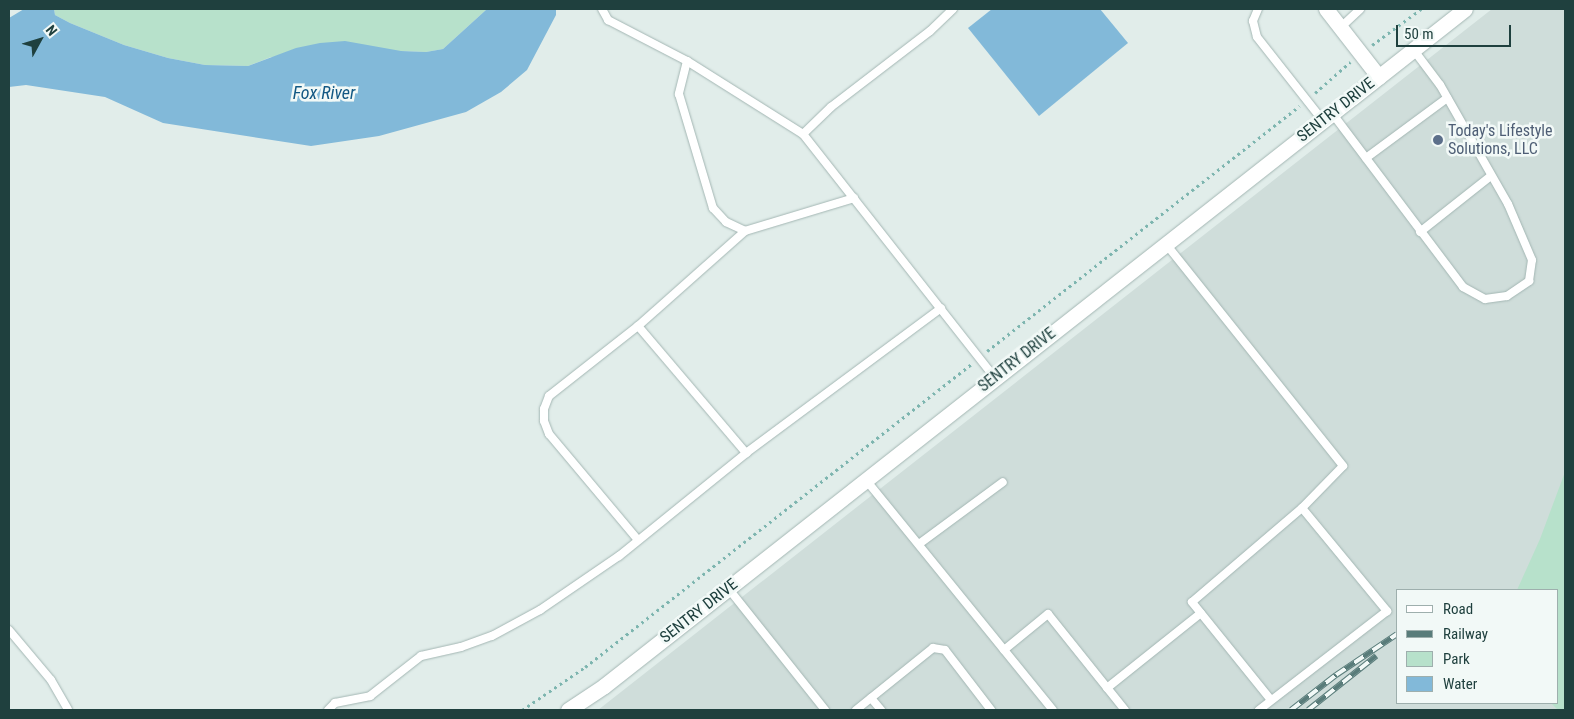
<!DOCTYPE html>
<html>
<head>
<meta charset="utf-8">
<style>
	body { margin:0 }
	#map { position:relative; width:1574px; height:719px; overflow:hidden; background:#e1edea; font-family:"Roboto Condensed",sans-serif }
	div>[style] { position:absolute }
	.built>* { inset:0; background:#cfddda }
	.green>* { inset:0; background:#b7e1cb }
	.water>* { inset:0; background:#82b9d9 }
	.path>* { height:2.5px; margin-top:-1.25px; transform-origin:0; background:repeating-linear-gradient(90deg,#7db5af 0 2.5px,transparent 0 6.5px) }
	.roads { filter:drop-shadow(0 0 1px #a3b6b3) drop-shadow(0 0 1px #a3b6b3) }
	.lane>* { height:8px; margin:-4px; padding:0 4px; transform-origin:4px; border-radius:4px; background:#fff }
	.street>* { height:15px; margin:-7.5px; padding:0 7.5px; transform-origin:7.5px; border-radius:7.5px; background:#fff }
	.secondary>* { height:15px; margin:-7.5px; padding:0 7.5px; transform-origin:7.5px; border-radius:7.5px; background:#fff }
	.rail>* { height:5.5px; margin-top:-2.75px; transform-origin:0; background:repeating-linear-gradient(90deg,#f2f9f7 0 11px,#597c7a 0 22px); box-sizing:border-box; border-block:1px solid #597c7a }
	.dots>* { width:14px; height:14px; translate:-50% -50%; box-sizing:border-box; border:2px solid #f2f9f7; border-radius:50% }
	span { translate:-50% -50%; white-space:nowrap; text-align:center; line-height:1.15; -webkit-text-stroke:5px #f2f9f7; paint-order:stroke }
	.street-label { font-size:16px; color:#1f403e }
	.service-label { font-size:16px; color:#4e5e75 }
	.left { translate:0 -50%; text-align:left }
	.water-label { font-size:18px; color:#125883; font-style:italic }
	.frame { position:absolute; inset:0; border:10px solid #1f403e; pointer-events:none }
	.legend { position:absolute; left:1396px; top:589px; width:162px; height:115px; box-sizing:border-box; background:#f2f9f7; border:1px solid #9eafad; margin:0; padding:6px 9px; list-style:none; font-size:15px; color:#1f403e }
	.legend li { display:flex; align-items:center; gap:10px; height:25px }
	.legend b { width:25px; border:1px solid #9eafad }
	.north { position:absolute; left:15px; top:15px; width:50px; height:50px; -webkit-text-stroke:4px #f2f9f7; paint-order:stroke; rotate:51deg; font-size:14px; font-weight:700; line-height:20px; text-align:center; color:#1f403e }
	.north::after { content:''; display:block; margin:auto; width:18px; height:22px; background:#1f403e; clip-path:polygon(50% 0,100% 100%,50% 72%,0 100%) }
	.scale { position:absolute; left:1396px; top:25px; width:115px; height:22px; box-sizing:border-box; border:2px solid #1f403e; border-top:0; padding-left:6px; font-size:15px; line-height:18px; white-space:nowrap; color:#1f403e; -webkit-text-stroke:4px #f2f9f7; paint-order:stroke }
</style>
</head>
<body>
<div id="map">
	<div class="built">
		<i style="clip-path:polygon(evenodd,1492px 9px,1565px 9px,1565px 710px,598px 710px,1492px 9px,1398px 590px,1558px 590px,1558px 703px,1398px 703px,1398px 590px)"></i>
	</div>
	<div class="green">
		<i style="clip-path:polygon(54px 9px,487px 9px,443px 49px,426px 52px,401px 51px,271px 57px,248px 66px,205px 65px,168px 58px,124px 45px,70px 23px,55px 15px)"></i>
		<i style="clip-path:polygon(1565px 472px,1565px 710px,1558px 710px,1551px 703px,1558px 703px,1558px 590px,1517px 590px,1540px 539px)"></i>
	</div>
	<div class="water">
		<i style="clip-path:polygon(24px 9px,54px 9px,55px 15px,70px 23px,124px 45px,168px 58px,205px 65px,248px 66px,296px 48px,320px 43px,345px 41px,401px 51px,426px 52px,443px 49px,487px 9px,556px 9px,556px 15px,527px 70px,501px 92px,466px 112px,379px 136px,311px 146px,163px 123px,105px 97px,26px 85px,9px 87px,9px 18px)"></i>
		<i style="clip-path:polygon(992px 9px,1100px 9px,1128px 43px,1039px 116px,968px 28px)"></i>
	</div>
	<div class="path">
		<i style="left:1372px;top:45px;width:61px;rotate:-36.3deg"></i>
		<i style="left:1315px;top:93px;width:47px;rotate:-41.5deg"></i>
		<i style="left:987px;top:351px;width:397px;rotate:-38.1deg"></i>
		<i style="left:522px;top:710px;width:76px;rotate:-34.3deg"></i>
		<i style="left:585px;top:667px;width:491px;rotate:-38.1deg"></i>
	</div>
	<div class="roads">
		<div class="lane">
			<i style="left:602px;top:9px;width:13px;rotate:61deg"></i>
			<i style="left:608px;top:20px;width:89px;rotate:27.4deg"></i>
			<i style="left:687px;top:61px;width:137px;rotate:32.2deg"></i>
			<i style="left:953px;top:9px;width:32px;rotate:136deg"></i>
			<i style="left:930px;top:31px;width:125px;rotate:142.5deg"></i>
			<i style="left:831px;top:107px;width:39px;rotate:136deg"></i>
			<i style="left:803px;top:134px;width:310px;rotate:51.8deg"></i>
			<i style="left:1258px;top:9px;width:13px;rotate:113deg"></i>
			<i style="left:1253px;top:21px;width:16px;rotate:76deg"></i>
			<i style="left:1257px;top:37px;width:107px;rotate:51.8deg"></i>
			<i style="left:1341px;top:27px;width:26px;rotate:-43deg"></i>
			<i style="left:687px;top:61px;width:34px;rotate:104deg"></i>
			<i style="left:679px;top:94px;width:119px;rotate:73.4deg"></i>
			<i style="left:713px;top:208px;width:19px;rotate:47deg"></i>
			<i style="left:726px;top:222px;width:21px;rotate:25deg"></i>
			<i style="left:745px;top:231px;width:114px;rotate:-16.8deg"></i>
			<i style="left:1332px;top:113px;width:218px;rotate:53deg"></i>
			<i style="left:1463px;top:287px;width:25px;rotate:29deg"></i>
			<i style="left:1485px;top:299px;width:22px;rotate:-8deg"></i>
			<i style="left:1507px;top:296px;width:27px;rotate:-34deg"></i>
			<i style="left:1529px;top:281px;width:21px;rotate:-82deg"></i>
			<i style="left:1532px;top:260px;width:61px;rotate:-113.2deg"></i>
			<i style="left:1508px;top:204px;width:137px;rotate:-119.7deg"></i>
			<i style="left:1440px;top:85px;width:45px;rotate:-126.9deg"></i>
			<i style="left:1366px;top:158px;width:101px;rotate:-36.5deg"></i>
			<i style="left:1420px;top:232px;width:90px;rotate:-38.3deg"></i>
			<i style="left:1166px;top:244px;width:284px;rotate:51.4deg"></i>
			<i style="left:1343px;top:466px;width:59px;rotate:134.3deg"></i>
			<i style="left:1302px;top:508px;width:134px;rotate:50.5deg"></i>
			<i style="left:1387px;top:611px;width:162px;rotate:142.3deg"></i>
			<i style="left:638px;top:326px;width:167px;rotate:49.6deg"></i>
			<i style="left:866px;top:480px;width:296px;rotate:50.9deg"></i>
			<i style="left:638px;top:540px;width:138px;rotate:-130deg"></i>
			<i style="left:549px;top:434px;width:14px;rotate:-111deg"></i>
			<i style="left:544px;top:421px;width:12px;rotate:-90deg"></i>
			<i style="left:544px;top:409px;width:14px;rotate:-69deg"></i>
			<i style="left:549px;top:396px;width:113px;rotate:-38.2deg"></i>
			<i style="left:638px;top:326px;width:143px;rotate:-41.6deg"></i>
			<i style="left:919px;top:544px;width:104px;rotate:-36.4deg"></i>
			<i style="left:728px;top:588px;width:156px;rotate:51.5deg"></i>
			<i style="left:9px;top:630px;width:65px;rotate:50deg"></i>
			<i style="left:51px;top:680px;width:34px;rotate:60deg"></i>
			<i style="left:1004px;top:650px;width:57px;rotate:-39.3deg"></i>
			<i style="left:1048px;top:614px;width:123px;rotate:51.3deg"></i>
			<i style="left:1107px;top:688px;width:120px;rotate:-38.6deg"></i>
			<i style="left:871px;top:698px;width:16px;rotate:50deg"></i>
			<i style="left:1271px;top:700px;width:126px;rotate:-128.9deg"></i>
			<i style="left:1192px;top:602px;width:145px;rotate:-40.5deg"></i>
			<i style="left:328px;top:710px;width:10px;rotate:-45deg"></i>
			<i style="left:335px;top:703px;width:36px;rotate:-11deg"></i>
			<i style="left:370px;top:696px;width:65px;rotate:-38.1deg"></i>
			<i style="left:421px;top:656px;width:41px;rotate:-12.7deg"></i>
			<i style="left:461px;top:647px;width:33px;rotate:-20deg"></i>
			<i style="left:492px;top:636px;width:55px;rotate:-28.4deg"></i>
			<i style="left:540px;top:610px;width:96px;rotate:-34.4deg"></i>
			<i style="left:619px;top:556px;width:164px;rotate:-39deg"></i>
			<i style="left:746px;top:453px;width:243px;rotate:-36.6deg"></i>
			<i style="left:856px;top:710px;width:99px;rotate:-38.8deg"></i>
			<i style="left:933px;top:648px;width:12px;rotate:9deg"></i>
			<i style="left:945px;top:650px;width:76px;rotate:52.5deg"></i>
		</div>
		<div class="street">
			<i style="left:1326px;top:9px;width:86px;rotate:52.1deg"></i>
		</div>
		<div class="secondary">
			<i style="left:568px;top:710px;width:43px;rotate:-33.7deg"></i>
			<i style="left:604px;top:686px;width:1095px;rotate:-38.18deg"></i>
		</div>
	</div>
	<div class="rail">
		<i style="left:1291px;top:710px;width:57px;rotate:-37.9deg"></i>
		<i style="left:1336px;top:675px;width:73px;rotate:-33.9deg"></i>
		<i style="left:1308px;top:710px;width:87px;rotate:-38.5deg"></i>
	</div>
	<div class="dots">
		<i style="left:1438px;top:140px;background:#5c6f8a"></i>
	</div>
	<div class="street-label">
		<span style="left:1336px;top:110px;rotate:-38deg">SENTRY DRIVE</span>
		<span style="left:1017px;top:360px;rotate:-38deg">SENTRY DRIVE</span>
		<span style="left:699px;top:611px;rotate:-38deg">SENTRY DRIVE</span>
	</div>
	<div class="service-label">
		<span class="left" style="left:1448px;top:140px">Today's Lifestyle<br>Solutions, LLC</span>
	</div>
	<div class="water-label">
		<span style="left:324px;top:93px">Fox River</span>
	</div>
	<div class="frame"></div>
	<ul class="legend">
	<li><b style="height:6px;background:#fff"></b>Road</li>
	<li><b style="height:6px;background:#597c7a"></b>Railway</li>
	<li><b style="height:14px;background:#b7e1cb"></b>Park</li>
	<li><b style="height:14px;background:#82b9d9"></b>Water</li>
	</ul>
	<div class="north">N</div>
	<div class="scale">50 m</div>
</div>
</body>
</html>
